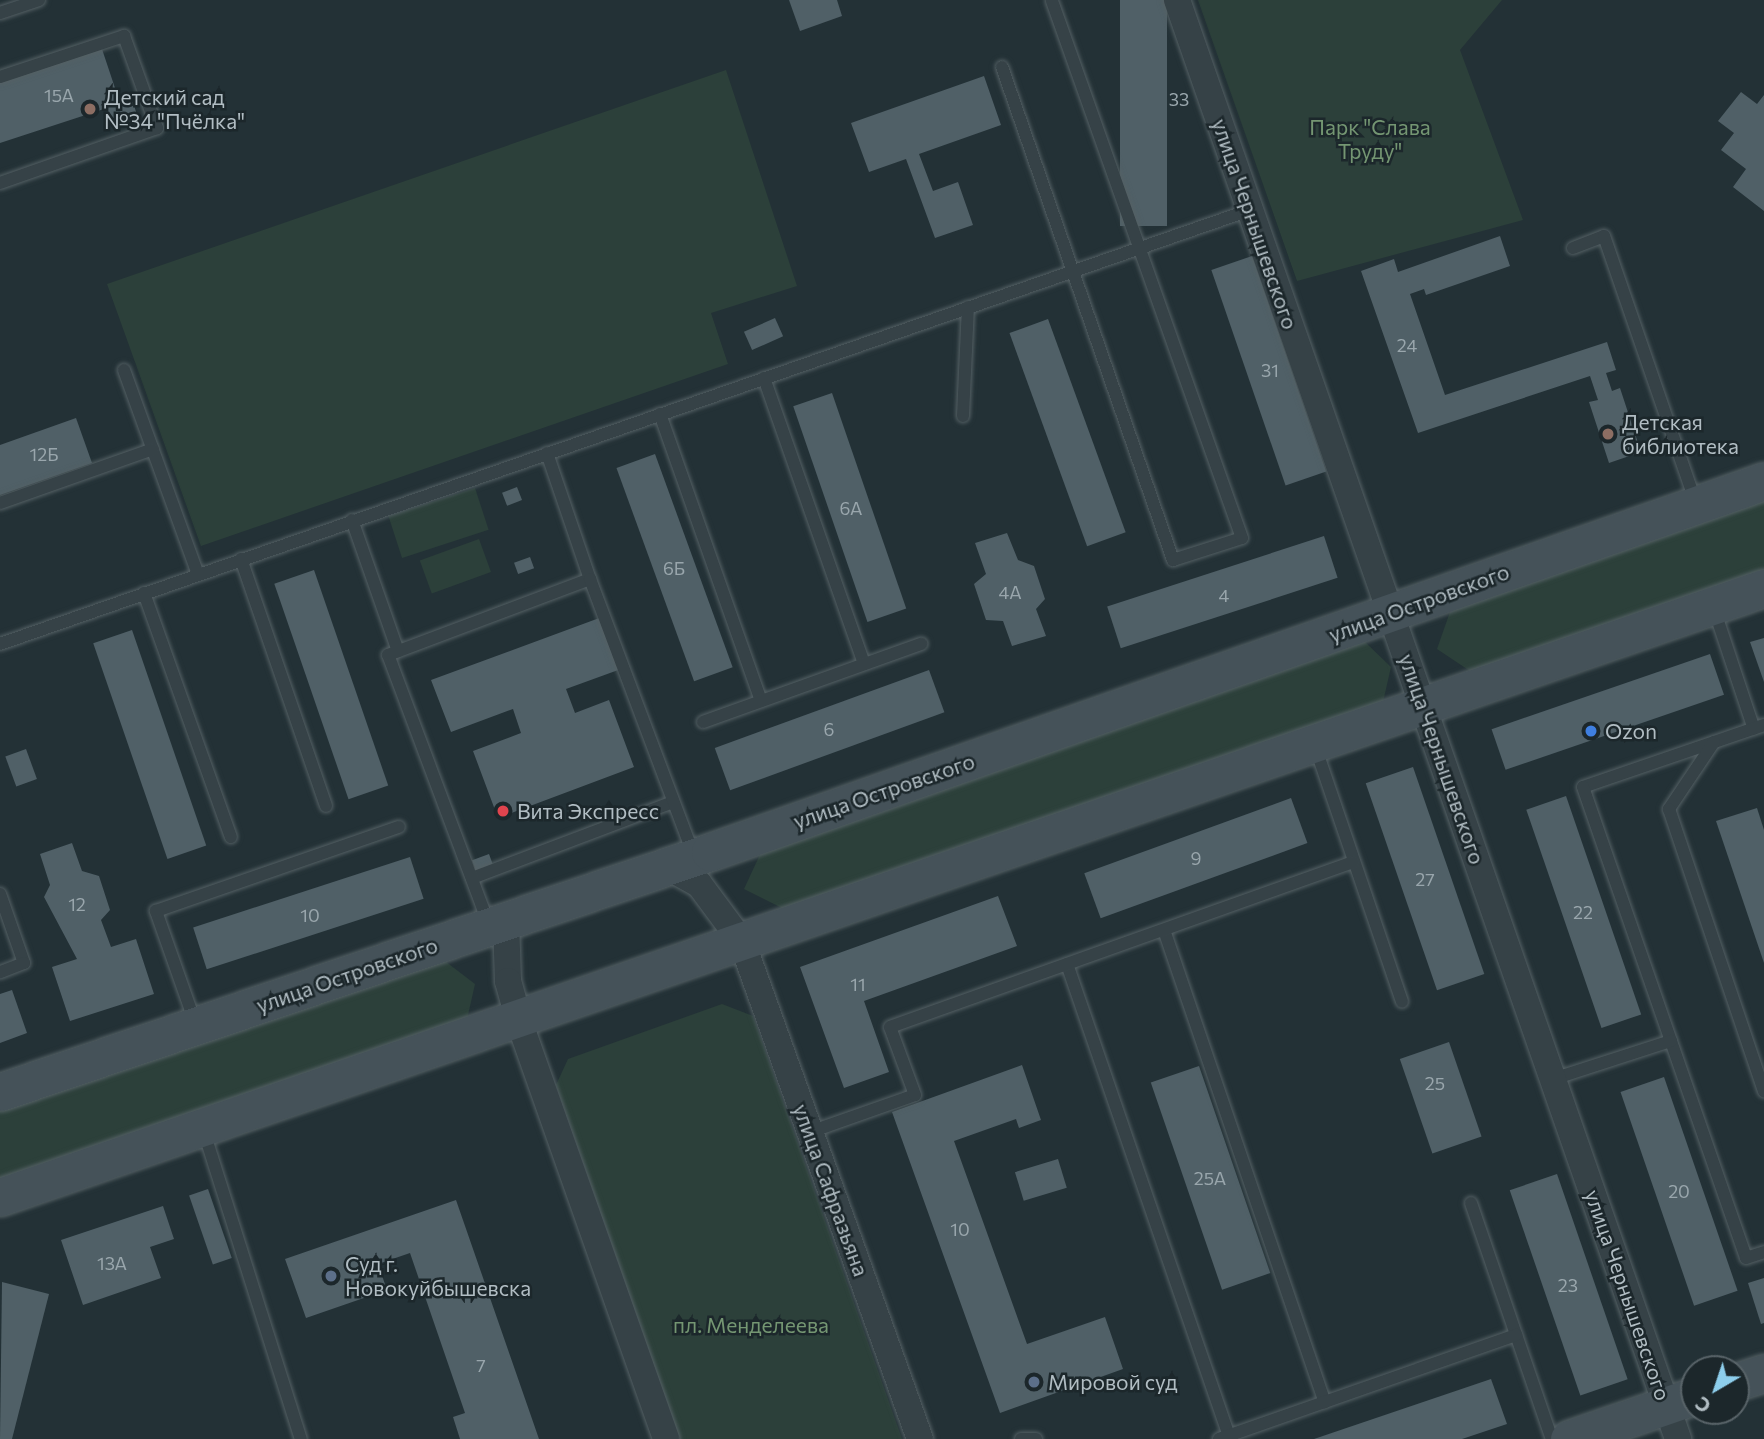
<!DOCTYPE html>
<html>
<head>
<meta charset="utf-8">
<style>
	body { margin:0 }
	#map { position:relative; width:1764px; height:1439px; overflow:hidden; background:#233136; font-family:Commissioner,sans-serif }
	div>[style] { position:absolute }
	.green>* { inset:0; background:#2c403a; transform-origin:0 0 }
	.building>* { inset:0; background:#506067; transform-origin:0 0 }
	.roads { filter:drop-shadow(0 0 2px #546064) drop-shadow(0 0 2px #546064) }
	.lane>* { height:12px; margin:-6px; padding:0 6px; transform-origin:6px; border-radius:6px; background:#364247 }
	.street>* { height:26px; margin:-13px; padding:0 13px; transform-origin:13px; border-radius:13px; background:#364247 }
	.secondary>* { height:37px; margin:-18.5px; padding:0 18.5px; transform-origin:18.5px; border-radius:18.5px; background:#455259 }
	.dots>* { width:19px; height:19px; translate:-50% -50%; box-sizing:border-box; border:4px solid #1c272b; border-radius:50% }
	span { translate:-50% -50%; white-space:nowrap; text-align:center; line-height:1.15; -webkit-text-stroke:5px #1c272b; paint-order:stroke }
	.number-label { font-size:18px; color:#99a6ac }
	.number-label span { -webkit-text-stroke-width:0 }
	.poi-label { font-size:21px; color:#b1bdc3 }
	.left { translate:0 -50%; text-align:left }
	.park-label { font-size:21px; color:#749672 }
	.street-label { font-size:21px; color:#b1bdc3 }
	.north { position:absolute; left:1680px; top:1355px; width:70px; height:70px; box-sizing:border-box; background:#1c272b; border:2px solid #586368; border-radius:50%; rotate:219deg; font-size:19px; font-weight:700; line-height:28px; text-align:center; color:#b1bdc3 }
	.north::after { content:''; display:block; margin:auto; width:24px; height:32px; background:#8dceec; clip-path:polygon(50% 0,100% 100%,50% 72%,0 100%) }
</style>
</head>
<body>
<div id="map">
	<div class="green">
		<i style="clip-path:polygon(1198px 0,1502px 0,1460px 50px,1523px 220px,1297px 281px)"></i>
		<i style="clip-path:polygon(726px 70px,797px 286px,711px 313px,728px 364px,201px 546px,107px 284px)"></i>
		<i style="left:475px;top:488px;width:44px;height:91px;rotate:72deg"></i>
		<i style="clip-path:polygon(1764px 501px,1764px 573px,1473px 673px,1437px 649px,1451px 609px)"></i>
		<i style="left:479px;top:539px;width:35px;height:63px;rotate:70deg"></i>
		<i style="clip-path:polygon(1364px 641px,1391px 667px,1383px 702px,786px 910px,744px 889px,763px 848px)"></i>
		<i style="clip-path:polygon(441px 958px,475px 984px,466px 1024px,0 1182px,0 1109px)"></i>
		<i style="clip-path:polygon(722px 1004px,753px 1016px,902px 1439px,680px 1439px,556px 1085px,568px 1059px)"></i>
	</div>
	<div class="building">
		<i style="clip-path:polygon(789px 0,837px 0,842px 16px,800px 31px)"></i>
		<i style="left:1120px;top:0;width:47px;height:226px"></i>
		<i style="clip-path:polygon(102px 49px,118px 97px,130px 93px,139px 121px,114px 129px,107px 108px,0 143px,0 83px)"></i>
		<i style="clip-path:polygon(984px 76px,1001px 125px,919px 154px,933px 191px,958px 182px,973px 225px,935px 238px,906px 159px,869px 172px,851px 123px)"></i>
		<i style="clip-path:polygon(1741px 92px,1757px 104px,1764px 95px,1764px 211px,1733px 187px,1746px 169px,1721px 150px,1734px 133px,1718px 121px)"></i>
		<i style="clip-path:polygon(1500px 236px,1510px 266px,1426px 295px,1424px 289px,1410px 294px,1445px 395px,1607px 342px,1616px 370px,1606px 373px,1612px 391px,1620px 388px,1641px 452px,1609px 463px,1589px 402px,1598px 400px,1590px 376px,1418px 433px,1361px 271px,1394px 259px,1398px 272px)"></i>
		<i style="left:1252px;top:256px;width:228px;height:43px;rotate:71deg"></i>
		<i style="left:775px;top:318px;width:20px;height:34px;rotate:66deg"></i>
		<i style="left:1048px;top:319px;width:227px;height:41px;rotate:70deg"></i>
		<i style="left:832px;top:393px;width:228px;height:41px;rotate:71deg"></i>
		<i style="clip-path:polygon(76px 418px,92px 463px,0 495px,0 445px)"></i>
		<i style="left:655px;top:454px;width:227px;height:41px;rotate:70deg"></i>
		<i style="left:517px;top:487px;width:14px;height:16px;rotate:69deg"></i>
		<i style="clip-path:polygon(1007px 533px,1018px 560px,1034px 566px,1045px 599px,1036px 609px,1046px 636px,1012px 646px,1003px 621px,986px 620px,974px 584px,986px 574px,975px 543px)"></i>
		<i style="left:1324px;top:536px;width:44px;height:228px;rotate:72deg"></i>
		<i style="left:530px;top:557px;width:12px;height:17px;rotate:70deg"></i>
		<i style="left:314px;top:570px;width:228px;height:42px;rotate:71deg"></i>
		<i style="clip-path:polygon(602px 617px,621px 669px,566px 689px,575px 713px,609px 700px,634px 767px,498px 818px,473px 751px,521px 733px,513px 709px,451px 732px,431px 680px)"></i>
		<i style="left:132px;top:630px;width:228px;height:41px;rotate:71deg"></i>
		<i style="clip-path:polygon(1764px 638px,1764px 682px,1750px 642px)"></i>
		<i style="left:1710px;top:654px;width:43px;height:231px;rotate:71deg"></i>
		<i style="left:929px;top:670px;width:45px;height:228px;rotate:70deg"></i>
		<i style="left:26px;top:749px;width:32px;height:22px;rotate:70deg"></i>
		<i style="left:1413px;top:767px;width:219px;height:50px;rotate:71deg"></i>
		<i style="left:1566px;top:796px;width:231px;height:42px;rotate:71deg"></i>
		<i style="left:1291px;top:798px;width:48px;height:220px;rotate:70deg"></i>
		<i style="clip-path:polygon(1757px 808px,1764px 830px,1764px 963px,1716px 821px)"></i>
		<i style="clip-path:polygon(72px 843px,82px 871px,99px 876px,110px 910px,101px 920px,111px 947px,136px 939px,154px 994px,70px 1021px,52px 967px,77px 959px,44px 897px,50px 885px,40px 854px)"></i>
		<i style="left:489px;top:854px;width:12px;height:18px;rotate:70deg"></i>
		<i style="left:410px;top:857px;width:44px;height:228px;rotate:72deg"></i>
		<i style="clip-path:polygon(998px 896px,1017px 946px,864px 1001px,889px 1072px,844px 1088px,800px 967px)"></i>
		<i style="clip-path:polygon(12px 990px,27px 1033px,0 1043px,0 994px)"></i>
		<i style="left:1449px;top:1042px;width:100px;height:52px;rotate:71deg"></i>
		<i style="clip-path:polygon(1022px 1065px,1041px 1120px,1019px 1128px,1016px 1119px,954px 1141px,1027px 1344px,1105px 1317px,1123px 1369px,1000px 1413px,892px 1112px)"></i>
		<i style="left:1199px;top:1066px;width:219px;height:51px;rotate:71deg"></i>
		<i style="left:1664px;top:1077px;width:226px;height:46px;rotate:71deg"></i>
		<i style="left:1058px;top:1159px;width:30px;height:45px;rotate:73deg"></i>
		<i style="left:1557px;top:1174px;width:217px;height:50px;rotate:71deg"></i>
		<i style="left:208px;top:1189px;width:73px;height:20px;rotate:71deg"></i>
		<i style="clip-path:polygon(456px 1200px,539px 1439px,460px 1439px,453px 1417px,465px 1413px,410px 1253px,378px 1264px,387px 1290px,306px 1318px,285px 1259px)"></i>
		<i style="clip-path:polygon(163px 1206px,174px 1239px,150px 1247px,161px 1278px,83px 1305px,61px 1240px)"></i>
		<i style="clip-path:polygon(1764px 1278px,1764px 1323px,1761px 1324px,1748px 1283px)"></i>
		<i style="clip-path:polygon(2px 1282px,49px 1294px,12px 1439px,0 1439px)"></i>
		<i style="clip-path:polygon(1491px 1379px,1507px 1424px,1462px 1439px,1314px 1439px)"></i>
	</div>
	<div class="roads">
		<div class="lane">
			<i style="left:0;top:13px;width:41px;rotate:-18.4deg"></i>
			<i style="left:1002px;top:67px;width:522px;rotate:70.87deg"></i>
			<i style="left:1173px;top:560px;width:72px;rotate:-17.7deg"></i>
			<i style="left:1242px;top:538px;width:570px;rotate:-109.48deg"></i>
			<i style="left:0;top:77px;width:131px;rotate:-18.3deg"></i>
			<i style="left:124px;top:36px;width:98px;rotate:70.3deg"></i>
			<i style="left:157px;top:128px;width:166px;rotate:160.7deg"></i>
			<i style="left:1573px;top:248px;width:33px;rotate:-21deg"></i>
			<i style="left:1604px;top:236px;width:282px;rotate:71deg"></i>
			<i style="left:124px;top:370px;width:217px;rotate:70.1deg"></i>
			<i style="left:764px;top:378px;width:303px;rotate:70.7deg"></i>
			<i style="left:660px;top:414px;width:304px;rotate:70.6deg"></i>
			<i style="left:963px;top:416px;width:109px;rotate:-87.4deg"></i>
			<i style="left:547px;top:453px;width:133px;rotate:71.2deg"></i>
			<i style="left:0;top:503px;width:162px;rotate:-19.4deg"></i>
			<i style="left:352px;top:520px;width:139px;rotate:70.7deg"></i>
			<i style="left:241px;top:559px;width:261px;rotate:71deg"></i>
			<i style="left:144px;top:593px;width:259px;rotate:70.4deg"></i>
			<i style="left:1714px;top:609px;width:126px;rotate:71.6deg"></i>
			<i style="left:0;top:644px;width:1323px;rotate:-19.15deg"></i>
			<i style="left:703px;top:722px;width:232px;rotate:-19.7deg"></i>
			<i style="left:1764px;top:725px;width:191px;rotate:161.1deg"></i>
			<i style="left:1583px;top:787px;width:498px;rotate:70.9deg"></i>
			<i style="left:1746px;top:1258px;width:19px;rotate:-18deg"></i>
			<i style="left:1714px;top:742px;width:81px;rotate:123.9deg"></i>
			<i style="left:1669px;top:809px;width:298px;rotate:71.4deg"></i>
			<i style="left:1315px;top:746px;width:270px;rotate:71.2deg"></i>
			<i style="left:472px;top:878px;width:215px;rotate:-20.7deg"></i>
			<i style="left:0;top:894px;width:73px;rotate:70.8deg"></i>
			<i style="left:24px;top:963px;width:26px;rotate:159deg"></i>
			<i style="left:488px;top:922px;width:285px;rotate:-110.5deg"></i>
			<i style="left:388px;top:655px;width:216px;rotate:-20.6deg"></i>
			<i style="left:590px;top:579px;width:293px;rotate:69.4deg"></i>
			<i style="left:1164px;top:930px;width:499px;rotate:71.2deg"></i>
			<i style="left:1067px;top:964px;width:502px;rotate:71.06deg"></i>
			<i style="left:195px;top:1022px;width:118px;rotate:-109.4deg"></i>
			<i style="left:156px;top:911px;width:257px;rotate:-19.1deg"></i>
			<i style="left:1553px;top:1079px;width:124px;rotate:-17.9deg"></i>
			<i style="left:204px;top:1132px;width:322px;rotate:72.5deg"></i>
			<i style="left:810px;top:1132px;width:111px;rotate:-19.4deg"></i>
			<i style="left:915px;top:1095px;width:72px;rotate:-110.2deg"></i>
			<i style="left:890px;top:1027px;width:492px;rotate:-19.6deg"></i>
			<i style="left:1471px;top:1203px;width:250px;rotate:71.1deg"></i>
			<i style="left:1021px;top:1439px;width:15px"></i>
			<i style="left:1219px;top:1439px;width:315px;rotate:-19.3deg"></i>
		</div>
		<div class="street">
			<i style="left:1177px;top:0;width:1524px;rotate:70.8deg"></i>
			<i style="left:666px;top:866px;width:38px;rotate:29deg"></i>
			<i style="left:699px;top:884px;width:72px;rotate:53.4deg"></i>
			<i style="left:742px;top:942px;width:528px;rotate:70.3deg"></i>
			<i style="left:506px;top:921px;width:60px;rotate:88.1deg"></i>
			<i style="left:508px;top:981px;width:41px;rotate:74.6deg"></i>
			<i style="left:519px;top:1021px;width:443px;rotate:70.6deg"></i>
		</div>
		<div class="secondary">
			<i style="left:0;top:1092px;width:749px;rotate:-18.68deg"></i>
			<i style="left:710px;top:852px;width:1117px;rotate:-19.39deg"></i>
			<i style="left:0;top:1197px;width:1866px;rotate:-19.05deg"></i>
			<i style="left:1736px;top:1382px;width:29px;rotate:-18deg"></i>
			<i style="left:1569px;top:1439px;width:132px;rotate:-19deg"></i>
		</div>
	</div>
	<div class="dots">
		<i style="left:90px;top:109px;background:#8d6e63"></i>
		<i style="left:1608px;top:434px;background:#8d6e63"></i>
		<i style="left:1591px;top:731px;background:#3f7fe0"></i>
		<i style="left:503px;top:811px;background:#e0444e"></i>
		<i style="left:331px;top:1276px;background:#5c6f8a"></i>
		<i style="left:1034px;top:1382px;background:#5c6f8a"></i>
	</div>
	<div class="number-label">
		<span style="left:59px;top:95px">15А</span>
		<span style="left:1179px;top:99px">33</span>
		<span style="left:1407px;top:345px">24</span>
		<span style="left:1270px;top:370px">31</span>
		<span style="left:44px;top:454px">12Б</span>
		<span style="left:851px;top:508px">6А</span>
		<span style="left:674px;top:568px">6Б</span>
		<span style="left:1010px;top:592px">4А</span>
		<span style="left:1224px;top:595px">4</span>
		<span style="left:829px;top:729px">6</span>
		<span style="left:1196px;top:858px">9</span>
		<span style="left:1425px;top:879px">27</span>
		<span style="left:77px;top:904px">12</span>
		<span style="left:1583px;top:912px">22</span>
		<span style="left:310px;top:915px">10</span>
		<span style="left:858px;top:984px">11</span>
		<span style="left:1435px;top:1083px">25</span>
		<span style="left:1210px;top:1178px">25А</span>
		<span style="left:1679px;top:1191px">20</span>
		<span style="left:960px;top:1229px">10</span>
		<span style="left:112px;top:1263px">13А</span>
		<span style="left:1568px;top:1285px">23</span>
		<span style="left:481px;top:1365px">7</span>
	</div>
	<div class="poi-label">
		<span class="left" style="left:104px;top:109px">Детский сад<br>№34 "Пчёлка"</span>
		<span class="left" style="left:1622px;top:434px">Детская<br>библиотека</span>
		<span class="left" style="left:1605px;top:731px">Ozon</span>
		<span class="left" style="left:517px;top:811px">Вита Экспресс</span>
		<span class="left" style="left:345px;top:1276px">Суд г.<br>Новокуйбышевска</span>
		<span class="left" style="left:1048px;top:1382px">Мировой суд</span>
	</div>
	<div class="park-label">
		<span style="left:1370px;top:139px">Парк "Слава<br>Труду"</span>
		<span style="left:751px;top:1325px">пл. Менделеева</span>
	</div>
	<div class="street-label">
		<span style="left:1255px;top:224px;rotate:71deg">улица Чернышевского</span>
		<span style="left:1419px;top:603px;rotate:-20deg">улица Островского</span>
		<span style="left:1442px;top:759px;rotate:71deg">улица Чернышевского</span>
		<span style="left:884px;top:791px;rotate:-19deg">улица Островского</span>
		<span style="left:347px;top:975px;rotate:-19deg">улица Островского</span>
		<span style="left:831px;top:1190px;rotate:70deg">улица Сафразьяна</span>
		<span style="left:1628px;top:1295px;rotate:71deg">улица Чернышевского</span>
	</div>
	<div class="north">С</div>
</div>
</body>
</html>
